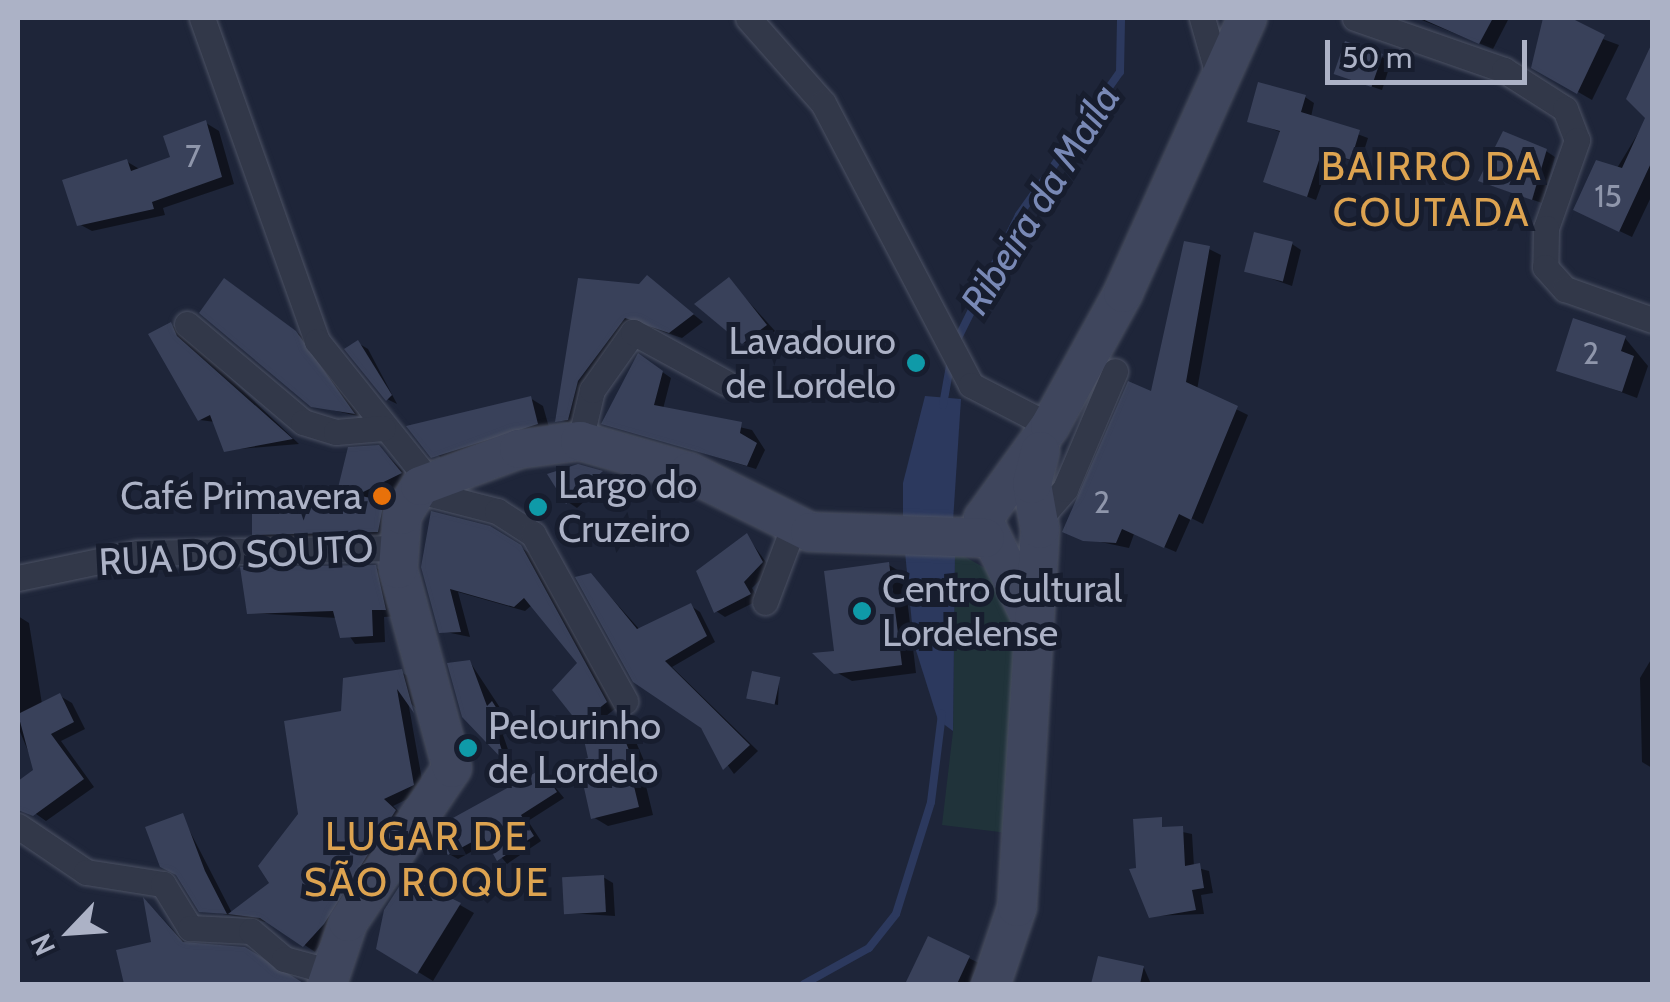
<!DOCTYPE html>
<html>
<head>
<meta charset="utf-8">
<style>
	body { margin:0 }
	#map { position:relative; width:1670px; height:1002px; overflow:hidden; background:#1e2539; font-family:Cabin,sans-serif }
	div>[style] { position:absolute }
	.green>* { inset:0; background:#20333a }
	.water>* { inset:0; background:#2c395e }
	.shadow>* { inset:0; background:#0007 }
	.stream>* { height:8px; margin:-4px; padding:0 4px; transform-origin:4px; border-radius:4px; background:#2c395e }
	.building>* { inset:0; background:#39415a; transform-origin:0 0 }
	.roads { filter:drop-shadow(0 0 2px #4c5264) drop-shadow(0 0 2px #4c5264) }
	.street>* { height:25px; margin:-12.5px; padding:0 12.5px; transform-origin:12.5px; border-radius:12.5px; background:#323849 }
	.secondary>* { height:38px; margin:-19px; padding:0 19px; transform-origin:19px; border-radius:19px; background:#3f465d }
	.dots>* { width:28px; height:28px; translate:-50% -50%; box-sizing:border-box; border:5px solid #171d2e; border-radius:50% }
	span { translate:-50% -50%; white-space:nowrap; text-align:center; line-height:1.15; -webkit-text-stroke:10px #171d2e; paint-order:stroke }
	.number-label { font-size:32px; color:#8f96ab }
	.number-label span { -webkit-text-stroke-width:0 }
	.poi-label { font-size:38px; color:#acb2c6 }
	.right { translate:-100% -50%; text-align:right }
	.left { translate:0 -50%; text-align:left }
	.street-label { font-size:38px; color:#acb2c6 }
	.neighbourhood-label { font-size:40px; color:#dda350; letter-spacing:2.5px }
	.water-label { font-size:40px; color:#7989b6; font-style:italic }
	.frame { position:absolute; inset:0; border:20px solid #acb2c6; pointer-events:none }
	.north { position:absolute; left:20px; top:882px; width:100px; height:100px; -webkit-text-stroke:8px #171d2e; paint-order:stroke; rotate:245deg; font-size:28px; font-weight:700; line-height:40px; text-align:center; color:#acb2c6 }
	.north::after { content:''; display:block; margin:auto; width:35px; height:45px; background:#acb2c6; clip-path:polygon(50% 0,100% 100%,50% 72%,0 100%) }
	.scale { position:absolute; left:1325px; top:40px; width:202px; height:45px; box-sizing:border-box; border:5px solid #acb2c6; border-top:0; padding-left:12px; font-size:30px; line-height:35px; white-space:nowrap; color:#acb2c6; -webkit-text-stroke:8px #171d2e; paint-order:stroke }
</style>
</head>
<body>
<div id="map">
	<div class="green">
		<i style="clip-path:polygon(955px 551px,997px 575px,1015px 607px,1008px 833px,942px 825px,953px 731px)"></i>
	</div>
	<div class="water">
		<i style="clip-path:polygon(925px 396px,961px 399px,953px 521px,903px 523px,903px 483px)"></i>
		<i style="clip-path:polygon(955px 551px,953px 731px,938px 720px,914px 644px,905px 552px)"></i>
	</div>
	<div class="shadow">
		<i style="clip-path:polygon(1417px 18px,1509px 18px,1493px 49px)"></i>
		<i style="clip-path:polygon(1546px 18px,1619px 45px,1592px 100px,1535px 67px)"></i>
		<i style="clip-path:polygon(1651px 51px,1652px 195px,1632px 237px,1588px 216px,1648px 117px)"></i>
		<i style="clip-path:polygon(1382px 57px,1391px 62px,1382px 90px,1346px 78px)"></i>
		<i style="clip-path:polygon(1305px 97px,1314px 103px,1311px 117px,1368px 138px,1360px 163px,1332px 155px,1316px 200px,1266px 181px,1283px 133px,1250px 121px)"></i>
		<i style="clip-path:polygon(206px 123px,219px 131px,234px 184px,163px 208px,165px 215px,92px 231px,79px 224px,126px 161px,141px 170px,173px 159px)"></i>
		<i style="clip-path:polygon(1546px 151px,1555px 157px,1542px 203px,1490px 185px)"></i>
		<i style="clip-path:polygon(1292px 244px,1301px 250px,1292px 286px,1247px 270px)"></i>
		<i style="clip-path:polygon(1209px 249px,1221px 255px,1197px 390px,1248px 415px,1203px 524px,1191px 518px,1176px 552px,1134px 534px,1129px 548px,1077px 537px,1153px 395px)"></i>
		<i style="clip-path:polygon(648px 278px,703px 322px,682px 338px,637px 323px,580px 425px,558px 420px,580px 280px,640px 287px)"></i>
		<i style="clip-path:polygon(729px 280px,775px 331px,753px 348px,743px 342px)"></i>
		<i style="clip-path:polygon(234px 286px,306px 339px,361px 417px,312px 405px)"></i>
		<i style="clip-path:polygon(171px 325px,181px 331px,299px 444px,226px 450px,215px 422px,200px 420px)"></i>
		<i style="clip-path:polygon(1625px 338px,1648px 366px,1637px 398px,1559px 369px)"></i>
		<i style="clip-path:polygon(358px 343px,368px 349px,397px 404px,387px 399px)"></i>
		<i style="clip-path:polygon(648px 362px,671px 378px,663px 409px,752px 430px,765px 450px,756px 469px,604px 423px)"></i>
		<i style="clip-path:polygon(530px 398px,543px 406px,550px 431px,447px 464px,410px 427px)"></i>
		<i style="clip-path:polygon(379px 447px,413px 481px,373px 501px,397px 511px,391px 538px,268px 541px,255px 533px,339px 494px)"></i>
		<i style="clip-path:polygon(578px 467px,610px 478px,577px 508px,568px 502px)"></i>
		<i style="clip-path:polygon(490px 528px,531px 554px,616px 708px,591px 728px,580px 722px,580px 663px,532px 605px,525px 611px,458px 592px,470px 637px,441px 631px,423px 567px)"></i>
		<i style="clip-path:polygon(747px 536px,771px 569px,752px 588px,759px 600px,725px 617px,716px 611px)"></i>
		<i style="clip-path:polygon(889px 565px,904px 574px,916px 673px,852px 681px,836px 672px,836px 653px)"></i>
		<i style="clip-path:polygon(375px 567px,388px 575px,397px 616px,384px 617px,385px 642px,355px 644px,337px 618px,249px 613px)"></i>
		<i style="clip-path:polygon(591px 575px,640px 630px,691px 606px,700px 612px,715px 642px,672px 667px,758px 751px,734px 774px)"></i>
		<i style="clip-path:polygon(18px 616px,29px 623px,42px 704px,60px 696px,72px 703px,85px 729px,61px 741px,94px 787px,46px 821px,18px 801px,36px 770px,18px 727px)"></i>
		<i style="clip-path:polygon(1652px 658px,1652px 768px,1642px 762px,1640px 678px)"></i>
		<i style="clip-path:polygon(470px 662px,510px 723px,503px 735px,513px 764px,470px 723px)"></i>
		<i style="clip-path:polygon(401px 672px,413px 679px,423px 715px,408px 701px,424px 791px,393px 806px,406px 818px,315px 952px,272px 923px,201px 910px,182px 816px,232px 913px,272px 884px,344px 714px)"></i>
		<i style="clip-path:polygon(779px 680px,778px 705px,753px 700px)"></i>
		<i style="clip-path:polygon(621px 733px,636px 742px,654px 784px,646px 786px,653px 815px,608px 826px,593px 817px,591px 760px)"></i>
		<i style="clip-path:polygon(542px 771px,564px 798px,528px 821px,541px 841px,507px 864px,489px 842px,458px 859px,449px 854px)"></i>
		<i style="clip-path:polygon(1135px 822px,1192px 834px,1194px 867px,1209px 871px,1213px 893px,1201px 895px,1204px 914px,1151px 916px)"></i>
		<i style="clip-path:polygon(603px 877px,613px 883px,615px 916px,567px 913px)"></i>
		<i style="clip-path:polygon(147px 902px,187px 945px,244px 949px,305px 984px,203px 984px,201px 976px,126px 984px,119px 951px,154px 944px)"></i>
		<i style="clip-path:polygon(460px 905px,474px 913px,433px 981px,379px 948px)"></i>
		<i style="clip-path:polygon(929px 939px,979px 963px,969px 984px,908px 984px)"></i>
		<i style="clip-path:polygon(1099px 959px,1144px 968px,1151px 984px,1094px 984px)"></i>
	</div>
	<div class="stream">
		<i style="left:956px;top:342px;width:142px;rotate:-63.6deg"></i>
		<i style="left:1019px;top:215px;width:175px;rotate:-54.8deg"></i>
		<i style="left:1120px;top:72px;width:54px;rotate:-88.9deg"></i>
		<i style="left:943px;top:405px;width:46px;rotate:-79.9deg"></i>
		<i style="left:804px;top:984px;width:74px;rotate:-29deg"></i>
		<i style="left:869px;top:948px;width:43px;rotate:-51.5deg"></i>
		<i style="left:896px;top:914px;width:117px;rotate:-72.6deg"></i>
		<i style="left:931px;top:802px;width:89px;rotate:-82.9deg"></i>
	</div>
	<div class="building">
		<i style="clip-path:polygon(1420px 18px,1493px 18px,1479px 44px)"></i>
		<i style="clip-path:polygon(1543px 18px,1571px 18px,1605px 35px,1577px 94px,1531px 68px)"></i>
		<i style="left:1345px;top:41px;width:40px;height:35px;rotate:19deg"></i>
		<i style="clip-path:polygon(1652px 43px,1652px 161px,1619px 232px,1573px 210px,1596px 160px,1622px 168px,1645px 118px,1626px 99px)"></i>
		<i style="clip-path:polygon(1258px 82px,1306px 95px,1301px 112px,1360px 130px,1351px 160px,1322px 151px,1307px 197px,1263px 182px,1280px 131px,1247px 122px)"></i>
		<i style="clip-path:polygon(206px 120px,222px 177px,152px 202px,154px 209px,77px 226px,62px 180px,127px 159px,131px 171px,170px 157px,163px 136px)"></i>
		<i style="clip-path:polygon(1503px 131px,1547px 149px,1532px 200px,1478px 181px)"></i>
		<i style="left:1254px;top:232px;width:40px;height:41px;rotate:14deg"></i>
		<i style="clip-path:polygon(1184px 241px,1210px 246px,1186px 382px,1238px 406px,1191px 520px,1179px 514px,1164px 548px,1122px 529px,1116px 543px,1083px 541px,1062px 532px,1128px 381px,1151px 391px)"></i>
		<i style="clip-path:polygon(647px 275px,694px 314px,669px 333px,625px 318px,578px 381px,568px 420px,555px 422px,578px 278px,639px 284px)"></i>
		<i style="clip-path:polygon(729px 277px,767px 325px,742px 344px,694px 304px)"></i>
		<i style="clip-path:polygon(224px 278px,296px 331px,355px 414px,311px 407px,199px 313px)"></i>
		<i style="clip-path:polygon(1573px 318px,1626px 336px,1621px 351px,1634px 356px,1622px 392px,1556px 371px)"></i>
		<i style="clip-path:polygon(171px 322px,177px 336px,293px 439px,224px 452px,210px 415px,198px 421px,148px 334px)"></i>
		<i style="clip-path:polygon(358px 340px,392px 395px,386px 401px,344px 349px)"></i>
		<i style="clip-path:polygon(638px 353px,663px 371px,654px 405px,742px 422px,740px 433px,757px 443px,747px 466px,601px 424px)"></i>
		<i style="clip-path:polygon(531px 396px,538px 424px,431px 458px,406px 426px)"></i>
		<i style="clip-path:polygon(379px 445px,402px 473px,357px 495px,384px 501px,378px 532px,252px 535px,252px 495px,337px 492px,348px 447px)"></i>
		<i style="clip-path:polygon(578px 464px,603px 471px,566px 504px,547px 474px)"></i>
		<i style="clip-path:polygon(431px 511px,490px 526px,521px 545px,607px 702px,579px 724px,552px 690px,577px 663px,524px 598px,514px 607px,450px 589px,461px 632px,439px 633px,421px 567px)"></i>
		<i style="clip-path:polygon(747px 533px,763px 562px,744px 582px,751px 594px,714px 613px,696px 571px)"></i>
		<i style="clip-path:polygon(889px 562px,902px 665px,834px 674px,812px 653px,834px 651px,824px 571px)"></i>
		<i style="clip-path:polygon(376px 565px,386px 610px,372px 610px,373px 636px,340px 638px,333px 611px,247px 614px,240px 567px)"></i>
		<i style="clip-path:polygon(591px 573px,637px 629px,691px 603px,707px 636px,665px 661px,750px 745px,723px 770px,701px 728px,633px 682px,575px 577px)"></i>
		<i style="clip-path:polygon(470px 660px,487px 706px,492px 701px,502px 717px,495px 729px,506px 763px,462px 717px,447px 663px)"></i>
		<i style="clip-path:polygon(402px 669px,414px 713px,397px 689px,414px 785px,384px 799px,396px 810px,324px 924px,303px 947px,260px 918px,228px 914px,269px 883px,258px 866px,298px 814px,284px 721px,341px 711px,343px 678px)"></i>
		<i style="left:752px;top:671px;width:29px;height:28px;rotate:12deg"></i>
		<i style="clip-path:polygon(60px 693px,74px 722px,51px 734px,84px 779px,33px 816px,18px 810px,18px 781px,33px 770px,18px 714px)"></i>
		<i style="clip-path:polygon(621px 731px,640px 776px,632px 778px,639px 807px,591px 819px,578px 761px,588px 758px,584px 740px)"></i>
		<i style="clip-path:polygon(542px 769px,557px 792px,521px 815px,534px 836px,497px 861px,483px 836px,448px 855px,435px 833px,442px 824px)"></i>
		<i style="clip-path:polygon(183px 813px,205px 871px,227px 914px,199px 912px,176px 875px,160px 867px,145px 827px)"></i>
		<i style="clip-path:polygon(1162px 817px,1162px 827px,1183px 826px,1185px 866px,1200px 863px,1204px 888px,1192px 890px,1196px 910px,1149px 918px,1129px 869px,1136px 868px,1133px 819px)"></i>
		<i style="left:604px;top:875px;width:37px;height:42px;rotate:87deg"></i>
		<i style="clip-path:polygon(406px 876px,461px 903px,417px 974px,376px 949px,384px 910px)"></i>
		<i style="clip-path:polygon(143px 897px,183px 942px,245px 947px,305px 984px,124px 984px,116px 950px,151px 942px)"></i>
		<i style="clip-path:polygon(928px 936px,970px 956px,957px 984px,905px 984px)"></i>
		<i style="clip-path:polygon(1098px 956px,1144px 966px,1140px 984px,1091px 984px)"></i>
	</div>
	<div class="roads">
		<div class="street">
			<i style="left:202px;top:18px;width:343px;rotate:70.4deg"></i>
			<i style="left:317px;top:341px;width:181px;rotate:51.3deg"></i>
			<i style="left:748px;top:18px;width:113px;rotate:48.6deg"></i>
			<i style="left:823px;top:103px;width:318px;rotate:62.3deg"></i>
			<i style="left:971px;top:385px;width:89px;rotate:27.4deg"></i>
			<i style="left:1202px;top:18px;width:62px;rotate:74.2deg"></i>
			<i style="left:1355px;top:18px;width:158px;rotate:19.2deg"></i>
			<i style="left:1504px;top:70px;width:72px;rotate:32.6deg"></i>
			<i style="left:1565px;top:109px;width:33px;rotate:69deg"></i>
			<i style="left:1577px;top:140px;width:93px;rotate:109.4deg"></i>
			<i style="left:1546px;top:228px;width:39px;rotate:91deg"></i>
			<i style="left:1545px;top:267px;width:30px;rotate:48deg"></i>
			<i style="left:1565px;top:289px;width:92px;rotate:19.6deg"></i>
			<i style="left:187px;top:324px;width:152px;rotate:40.2deg"></i>
			<i style="left:303px;top:422px;width:34px;rotate:17deg"></i>
			<i style="left:336px;top:432px;width:47px;rotate:-4.9deg"></i>
			<i style="left:580px;top:441px;width:52px;rotate:-76.8deg"></i>
			<i style="left:592px;top:390px;width:71px;rotate:-54.7deg"></i>
			<i style="left:633px;top:332px;width:106px;rotate:28.7deg"></i>
			<i style="left:415px;top:490px;width:85px;rotate:14.4deg"></i>
			<i style="left:497px;top:511px;width:43px;rotate:32.6deg"></i>
			<i style="left:533px;top:534px;width:191px;rotate:61.1deg"></i>
			<i style="left:1039px;top:519px;width:40px;rotate:-49deg"></i>
			<i style="left:1065px;top:489px;width:128px;rotate:-67deg"></i>
			<i style="left:18px;top:578px;width:123px;rotate:-11.8deg"></i>
			<i style="left:138px;top:553px;width:259px;rotate:-1.1deg"></i>
			<i style="left:765px;top:602px;width:82px;rotate:-69.4deg"></i>
			<i style="left:18px;top:826px;width:82px;rotate:34.1deg"></i>
			<i style="left:86px;top:872px;width:78px;rotate:8.9deg"></i>
			<i style="left:163px;top:884px;width:52px;rotate:58.5deg"></i>
			<i style="left:190px;top:928px;width:61px;rotate:2.8deg"></i>
			<i style="left:251px;top:931px;width:43px;rotate:40.3deg"></i>
			<i style="left:284px;top:959px;width:46px;rotate:15.3deg"></i>
		</div>
		<div class="secondary">
			<i style="left:1030px;top:616px;width:108px;rotate:-115.9deg"></i>
			<i style="left:983px;top:519px;width:115px;rotate:-54.2deg"></i>
			<i style="left:1050px;top:426px;width:152px;rotate:-61.2deg"></i>
			<i style="left:1123px;top:293px;width:302px;rotate:-65.7deg"></i>
			<i style="left:327px;top:984px;width:65px;rotate:-71.3deg"></i>
			<i style="left:348px;top:922px;width:186px;rotate:-56deg"></i>
			<i style="left:452px;top:768px;width:206px;rotate:-105.2deg"></i>
			<i style="left:398px;top:569px;width:54px;rotate:-85.8deg"></i>
			<i style="left:402px;top:515px;width:34px;rotate:-58deg"></i>
			<i style="left:420px;top:486px;width:106px;rotate:-20.5deg"></i>
			<i style="left:519px;top:449px;width:62px;rotate:-7.5deg"></i>
			<i style="left:580px;top:441px;width:113px;rotate:15.9deg"></i>
			<i style="left:689px;top:472px;width:135px;rotate:26.4deg"></i>
			<i style="left:810px;top:532px;width:175px;rotate:2deg"></i>
			<i style="left:991px;top:984px;width:81px;rotate:-71.3deg"></i>
			<i style="left:1017px;top:907px;width:379px;rotate:-86.5deg"></i>
			<i style="left:1040px;top:529px;width:46px;rotate:-100.1deg"></i>
			<i style="left:1032px;top:484px;width:34px;rotate:-76deg"></i>
		</div>
	</div>
	<div class="dots">
		<i style="left:916px;top:363px;background:#0f9aa8"></i>
		<i style="left:382px;top:496px;background:#e8710a"></i>
		<i style="left:538px;top:507px;background:#0f9aa8"></i>
		<i style="left:862px;top:611px;background:#0f9aa8"></i>
		<i style="left:468px;top:748px;background:#0f9aa8"></i>
	</div>
	<div class="number-label">
		<span style="left:193px;top:156px">7</span>
		<span style="left:1608px;top:196px">15</span>
		<span style="left:1591px;top:353px">2</span>
		<span style="left:1102px;top:502px">2</span>
	</div>
	<div class="poi-label">
		<span class="right" style="left:896px;top:363px">Lavadouro<br>de Lordelo</span>
		<span class="left" style="left:558px;top:507px">Largo do<br>Cruzeiro</span>
		<span class="right" style="left:362px;top:496px">Café Primavera</span>
		<span class="left" style="left:882px;top:611px">Centro Cultural<br>Lordelense</span>
		<span class="left" style="left:488px;top:748px">Pelourinho<br>de Lordelo</span>
	</div>
	<div class="street-label">
		<span style="left:236px;top:555px;rotate:-3deg">RUA DO SOUTO</span>
	</div>
	<div class="neighbourhood-label">
		<span style="left:1432px;top:189px">BAIRRO DA<br>COUTADA</span>
		<span style="left:427px;top:859px">LUGAR DE<br>SÃO ROQUE</span>
	</div>
	<div class="water-label">
		<span style="left:1040px;top:199px;rotate:-58deg">Ribeira da Maíla</span>
	</div>
	<div class="frame"></div>
	<div class="north">N</div>
	<div class="scale">50 m</div>
</div>
</body>
</html>
